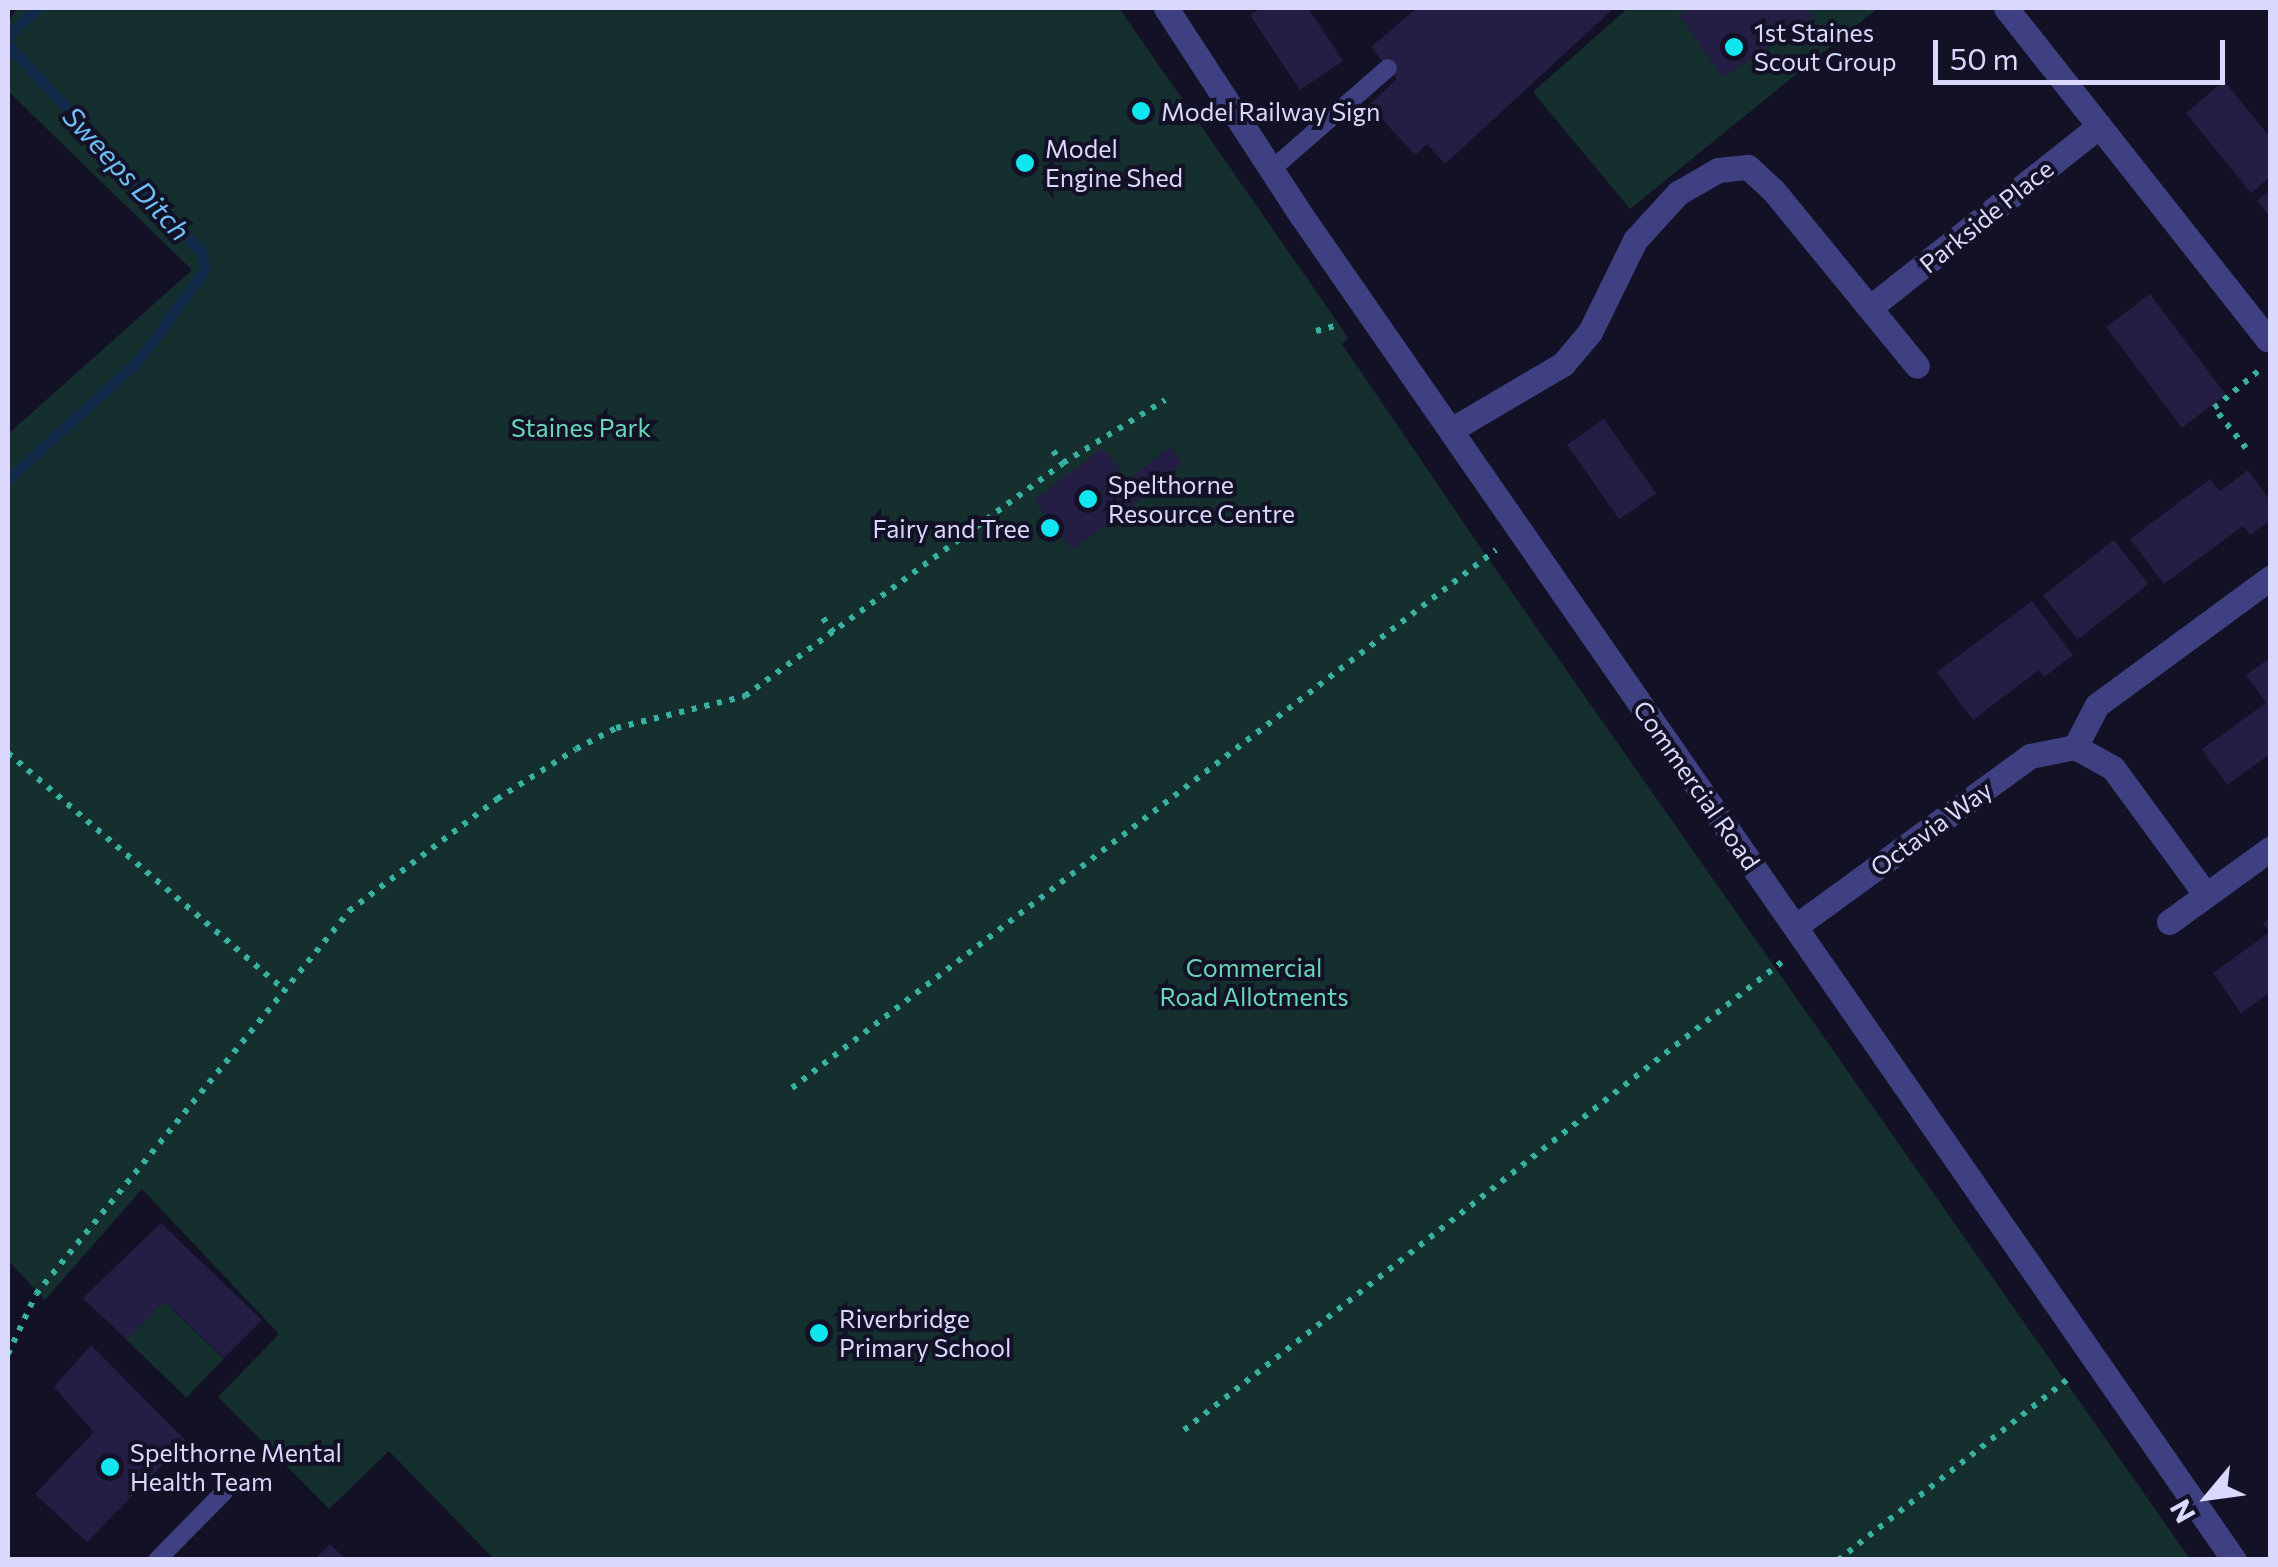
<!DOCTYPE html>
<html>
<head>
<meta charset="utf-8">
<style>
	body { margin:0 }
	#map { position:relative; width:2278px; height:1567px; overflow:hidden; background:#131126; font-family:Commissioner,sans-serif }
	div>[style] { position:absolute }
	.green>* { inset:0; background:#142f2d; transform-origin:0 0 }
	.stream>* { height:11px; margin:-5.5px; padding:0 5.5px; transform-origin:5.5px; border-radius:5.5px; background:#122a49 }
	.building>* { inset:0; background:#241e45; transform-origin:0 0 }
	.path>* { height:6px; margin-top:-3px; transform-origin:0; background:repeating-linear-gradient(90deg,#38b1a2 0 5px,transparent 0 13px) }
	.service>* { height:18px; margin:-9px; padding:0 9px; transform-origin:9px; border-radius:9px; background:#3f4081 }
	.minor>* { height:25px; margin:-12.5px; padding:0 12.5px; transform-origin:12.5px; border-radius:12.5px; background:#3f4081 }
	.dots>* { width:28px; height:28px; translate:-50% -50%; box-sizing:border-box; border:5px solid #131126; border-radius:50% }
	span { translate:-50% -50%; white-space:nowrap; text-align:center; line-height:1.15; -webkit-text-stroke:8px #131126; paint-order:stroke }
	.poi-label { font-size:25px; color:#dad8fc }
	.left { translate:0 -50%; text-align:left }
	.right { translate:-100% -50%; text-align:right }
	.street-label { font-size:25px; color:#dad8fc }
	.park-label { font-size:25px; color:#68d8b6 }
	.water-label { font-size:28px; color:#6dbef5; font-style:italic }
	.frame { position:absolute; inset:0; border:10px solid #dad8fc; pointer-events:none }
	.north { position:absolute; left:2158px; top:1447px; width:100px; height:100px; -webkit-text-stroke:8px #131126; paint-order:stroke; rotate:241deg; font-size:28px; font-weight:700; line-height:40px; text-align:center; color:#dad8fc }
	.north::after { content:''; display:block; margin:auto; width:35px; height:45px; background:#dad8fc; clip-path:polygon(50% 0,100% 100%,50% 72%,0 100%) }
	.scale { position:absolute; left:1933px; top:40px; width:292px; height:45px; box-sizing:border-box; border:5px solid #dad8fc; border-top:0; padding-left:12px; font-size:30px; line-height:35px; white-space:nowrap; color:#dad8fc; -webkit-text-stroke:8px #131126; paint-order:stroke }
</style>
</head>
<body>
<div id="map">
	<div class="green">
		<i style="clip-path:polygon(17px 8px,1119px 8px,1338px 323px,1348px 338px,1342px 344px,1487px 557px,2190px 1559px,494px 1559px,389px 1451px,329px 1509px,218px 1397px,279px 1334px,142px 1189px,45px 1300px,8px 1260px,8px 434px,192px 270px,8px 91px,8px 22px)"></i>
		<i style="clip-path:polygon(1628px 8px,1878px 8px,1630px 209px,1533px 92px)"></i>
		<i style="left:164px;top:1301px;width:83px;height:54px;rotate:44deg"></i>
	</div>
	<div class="stream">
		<i style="left:8px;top:36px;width:40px;rotate:-44deg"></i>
		<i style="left:8px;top:45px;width:284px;rotate:46.9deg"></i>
		<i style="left:202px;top:252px;width:18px;rotate:84deg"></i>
		<i style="left:204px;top:270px;width:111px;rotate:125.8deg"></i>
		<i style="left:139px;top:360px;width:177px;rotate:137.7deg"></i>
	</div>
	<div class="building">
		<i style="clip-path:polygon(1261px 8px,1308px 8px,1343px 61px,1300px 90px,1250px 15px)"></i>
		<i style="clip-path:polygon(1417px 8px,1614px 8px,1445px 164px,1427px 144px,1415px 155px,1369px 105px,1397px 79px,1371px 47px)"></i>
		<i style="clip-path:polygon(1690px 8px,1806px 8px,1813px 17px,1723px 78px,1679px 15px)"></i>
		<i style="clip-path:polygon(2224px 81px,2270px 137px,2270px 177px,2251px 193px,2186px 113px)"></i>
		<i style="clip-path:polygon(1022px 155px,1031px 156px,1027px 171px,1020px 169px)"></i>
		<i style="clip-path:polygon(2270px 190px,2270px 217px,2257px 201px)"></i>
		<i style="left:2150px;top:294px;width:126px;height:55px;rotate:53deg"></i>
		<i style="left:1604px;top:419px;width:91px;height:45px;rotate:55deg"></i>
		<i style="left:1169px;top:447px;width:21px;height:46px;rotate:51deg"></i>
		<i style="left:1103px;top:448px;width:63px;height:86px;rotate:53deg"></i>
		<i style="clip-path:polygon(2248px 470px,2270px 501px,2270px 520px,2250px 535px,2243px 526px,2164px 584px,2130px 539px,2210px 479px,2220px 491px)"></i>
		<i style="left:2114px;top:540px;width:56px;height:90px;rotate:52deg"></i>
		<i style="clip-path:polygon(2032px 601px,2073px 655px,2044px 677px,2039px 670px,1973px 720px,1937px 672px)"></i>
		<i style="clip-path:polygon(2270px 658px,2270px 754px,2227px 785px,2202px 749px,2266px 703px,2246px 675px)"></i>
		<i style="clip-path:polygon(2270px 918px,2270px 992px,2241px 1013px,2213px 973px,2270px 932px,2263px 923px)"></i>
		<i style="clip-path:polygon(161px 1223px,262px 1320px,224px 1358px,164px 1301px,127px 1340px,83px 1298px)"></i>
		<i style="clip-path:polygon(91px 1345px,186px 1441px,87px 1542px,35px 1494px,94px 1432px,54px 1387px)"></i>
		<i style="clip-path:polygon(330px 1544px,346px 1560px,314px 1560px)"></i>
	</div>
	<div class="path">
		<i style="left:1316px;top:331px;width:24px;rotate:-15deg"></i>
		<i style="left:2246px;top:448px;width:51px;rotate:-128.7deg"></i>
		<i style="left:2214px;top:408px;width:62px;rotate:-39.8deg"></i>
		<i style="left:1053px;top:451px;width:16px;rotate:50deg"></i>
		<i style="left:823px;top:618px;width:19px;rotate:54deg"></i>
		<i style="left:8px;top:753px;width:362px;rotate:40.6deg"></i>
		<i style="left:792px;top:1088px;width:886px;rotate:-37.39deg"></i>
		<i style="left:8px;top:1354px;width:66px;rotate:-65deg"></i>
		<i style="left:36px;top:1294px;width:495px;rotate:-50.7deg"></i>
		<i style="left:349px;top:911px;width:186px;rotate:-37.1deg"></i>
		<i style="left:497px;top:799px;width:93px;rotate:-32.3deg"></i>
		<i style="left:576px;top:749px;width:45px;rotate:-27.7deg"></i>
		<i style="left:616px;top:728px;width:133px;rotate:-13.9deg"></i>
		<i style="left:745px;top:696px;width:394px;rotate:-36.2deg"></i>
		<i style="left:1063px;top:463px;width:120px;rotate:-31.7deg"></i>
		<i style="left:1184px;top:1430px;width:759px;rotate:-38.05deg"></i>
		<i style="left:1838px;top:1560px;width:294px;rotate:-38.2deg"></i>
	</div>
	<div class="service">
		<i style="left:1271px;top:170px;width:155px;rotate:-41.1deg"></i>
		<i style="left:157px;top:1560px;width:95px;rotate:-45.4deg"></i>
	</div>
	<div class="minor">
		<i style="left:1166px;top:8px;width:247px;rotate:56.9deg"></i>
		<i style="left:1301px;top:215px;width:1637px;rotate:55.25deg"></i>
		<i style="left:2006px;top:8px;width:422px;rotate:51.7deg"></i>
		<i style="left:1872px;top:306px;width:290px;rotate:-38.4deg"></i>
		<i style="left:1451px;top:430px;width:130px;rotate:-30.5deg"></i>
		<i style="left:1563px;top:364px;width:42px;rotate:-49.8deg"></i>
		<i style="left:1590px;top:332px;width:102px;rotate:-63.9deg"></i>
		<i style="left:1635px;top:240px;width:64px;rotate:-47.5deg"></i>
		<i style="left:1678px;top:193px;width:46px;rotate:-29.9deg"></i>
		<i style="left:1718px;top:170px;width:30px;rotate:-6deg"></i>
		<i style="left:1748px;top:167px;width:34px;rotate:43deg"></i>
		<i style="left:1773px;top:190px;width:227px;rotate:50.7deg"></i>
		<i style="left:2075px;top:747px;width:43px;rotate:28.9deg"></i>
		<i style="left:2113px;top:768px;width:157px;rotate:53.8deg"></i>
		<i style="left:2169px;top:922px;width:125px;rotate:-35.9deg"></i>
		<i style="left:1796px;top:926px;width:289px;rotate:-36deg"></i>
		<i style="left:2030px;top:756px;width:46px;rotate:-11.3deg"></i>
		<i style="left:2075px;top:747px;width:47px;rotate:-62.4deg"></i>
		<i style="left:2097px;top:705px;width:215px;rotate:-36.3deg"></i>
	</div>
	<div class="dots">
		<i style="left:1734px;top:47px;background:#11e6ef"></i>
		<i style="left:1141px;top:111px;background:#11e6ef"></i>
		<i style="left:1025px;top:163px;background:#11e6ef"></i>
		<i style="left:1088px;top:499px;background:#11e6ef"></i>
		<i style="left:1050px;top:528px;background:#11e6ef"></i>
		<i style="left:819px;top:1333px;background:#11e6ef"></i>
		<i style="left:110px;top:1467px;background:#11e6ef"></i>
	</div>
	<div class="poi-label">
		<span class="left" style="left:1754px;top:47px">1st Staines<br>Scout Group</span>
		<span class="left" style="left:1161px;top:111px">Model Railway Sign</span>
		<span class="left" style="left:1045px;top:163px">Model<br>Engine Shed</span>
		<span class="left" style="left:1108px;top:499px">Spelthorne<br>Resource Centre</span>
		<span class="right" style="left:1030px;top:528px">Fairy and Tree</span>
		<span class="left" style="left:839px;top:1333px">Riverbridge<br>Primary School</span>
		<span class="left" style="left:130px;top:1467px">Spelthorne Mental<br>Health Team</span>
	</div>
	<div class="street-label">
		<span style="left:1986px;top:216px;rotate:-39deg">Parkside Place</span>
		<span style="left:1697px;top:785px;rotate:55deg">Commercial Road</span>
		<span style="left:1931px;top:828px;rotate:-36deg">Octavia Way</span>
	</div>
	<div class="park-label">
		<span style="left:581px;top:427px">Staines Park</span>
		<span style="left:1254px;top:982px">Commercial<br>Road Allotments</span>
	</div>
	<div class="water-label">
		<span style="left:127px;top:173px;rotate:47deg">Sweeps Ditch</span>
	</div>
	<div class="frame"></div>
	<div class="north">N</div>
	<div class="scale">50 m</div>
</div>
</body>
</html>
